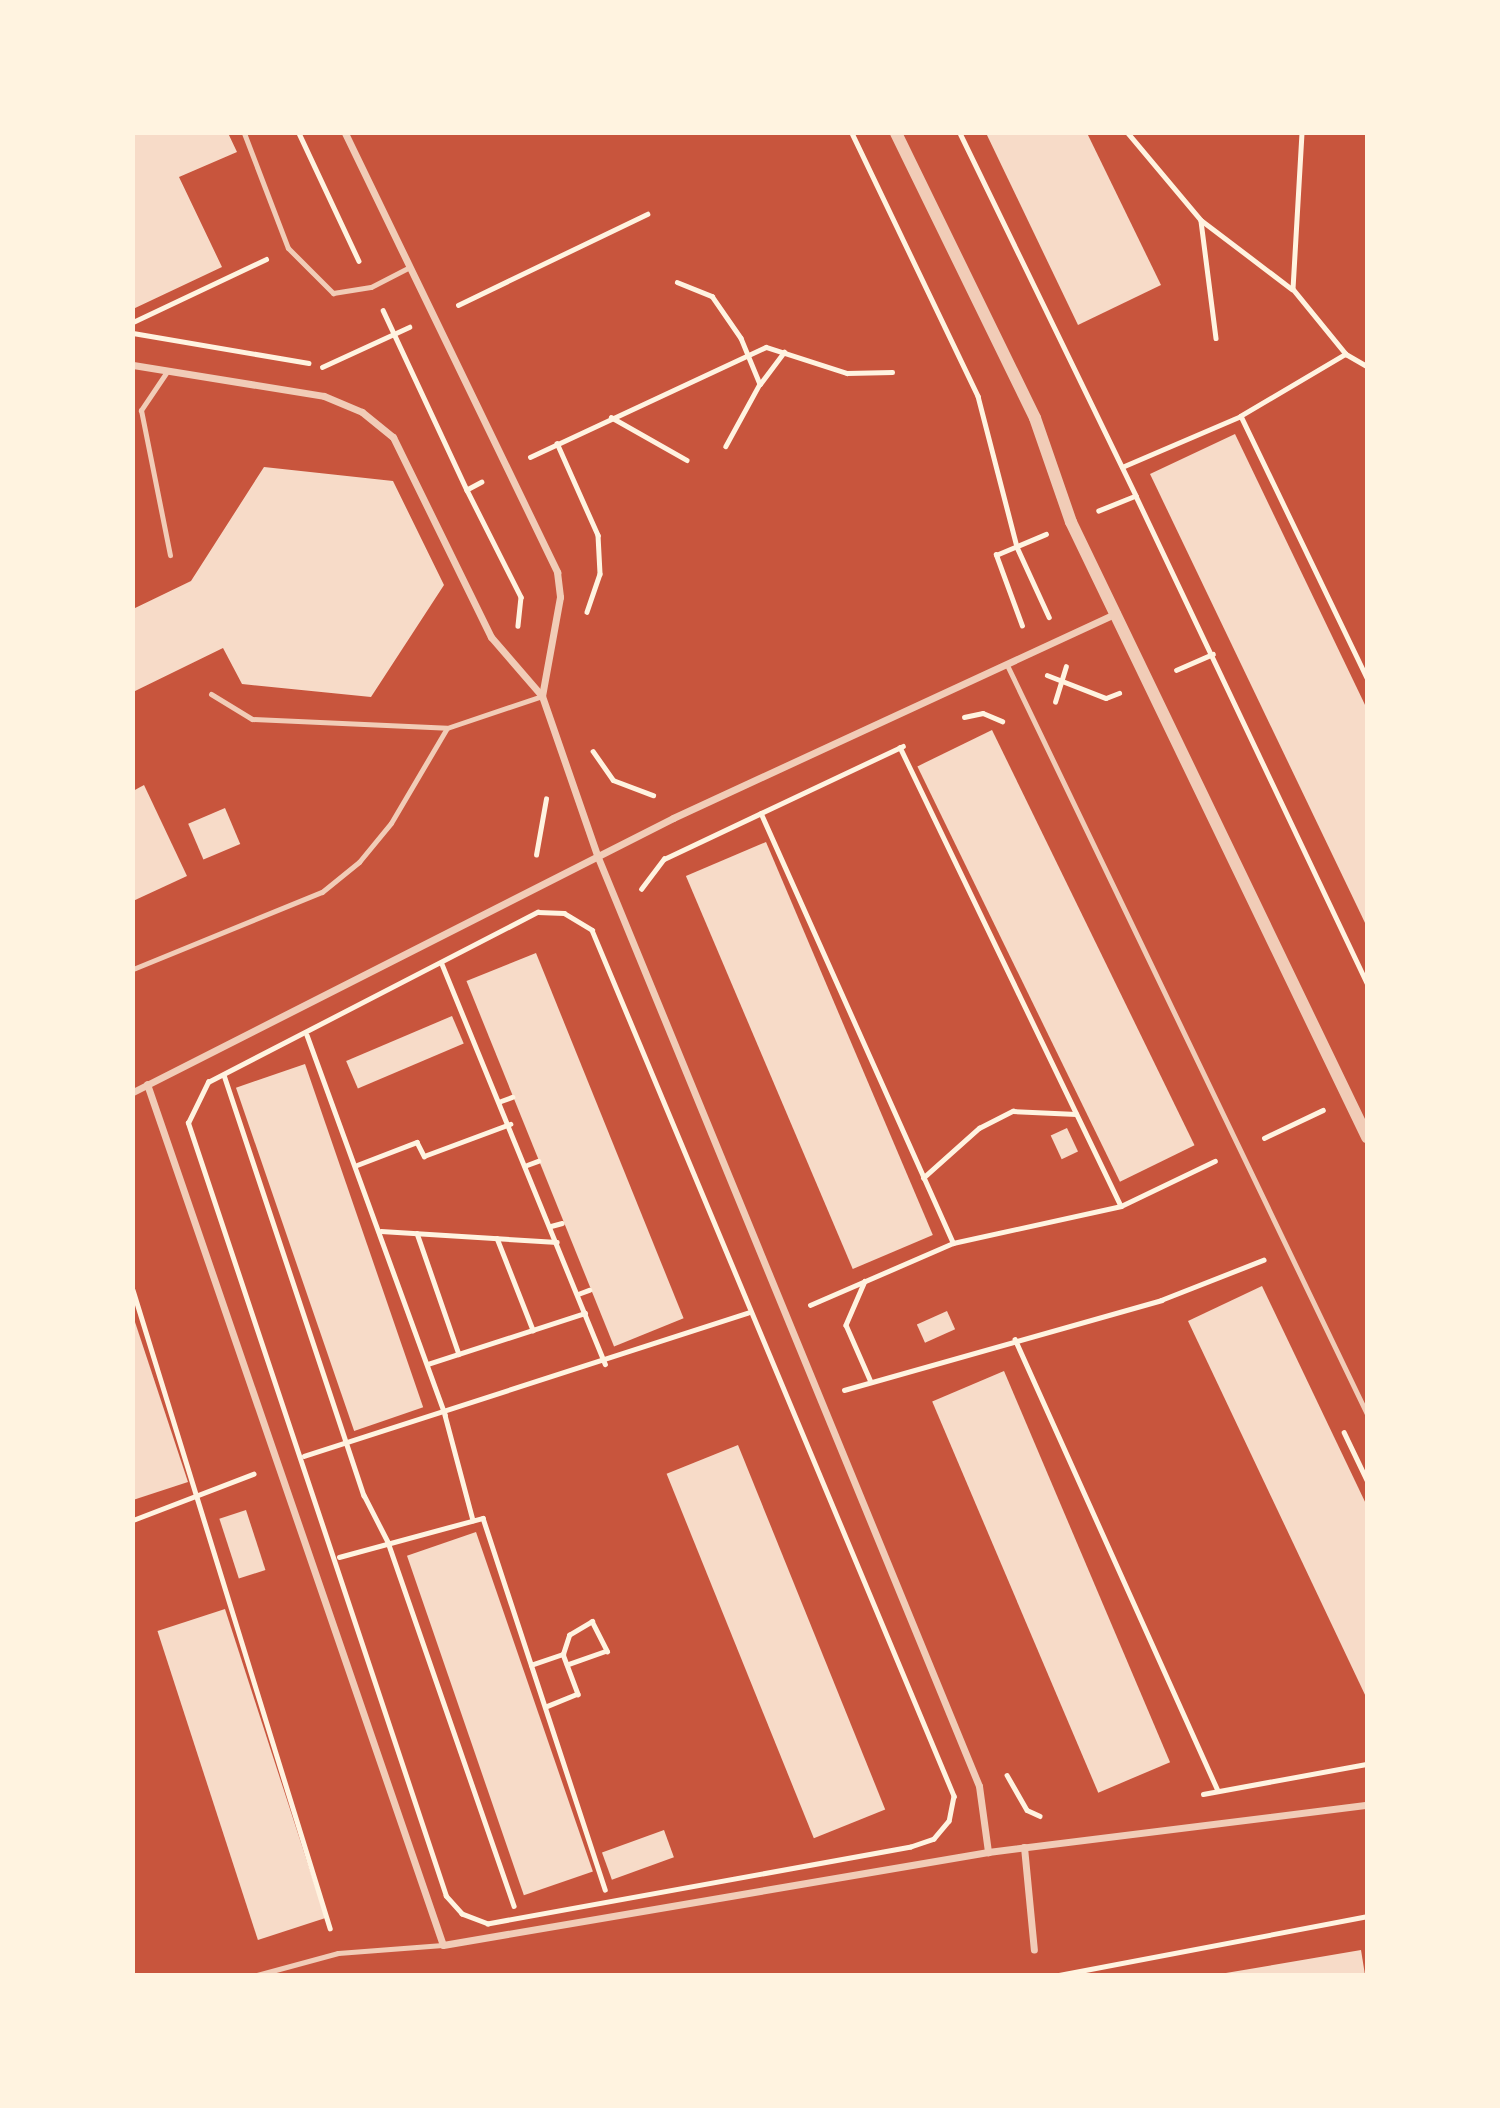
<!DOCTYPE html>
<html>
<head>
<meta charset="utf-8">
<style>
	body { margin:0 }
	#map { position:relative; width:1500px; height:2108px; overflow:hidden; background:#c8553d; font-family:"Fira Sans",sans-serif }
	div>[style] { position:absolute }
	.building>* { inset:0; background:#f7dbc8; transform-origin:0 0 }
	.path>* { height:4.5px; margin:-2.25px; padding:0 2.25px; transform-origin:2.25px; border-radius:2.25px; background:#fff3e0 }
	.service>* { height:5px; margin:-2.5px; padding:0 2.5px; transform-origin:2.5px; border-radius:2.5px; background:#f1ccb7 }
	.minor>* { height:7px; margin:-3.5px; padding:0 3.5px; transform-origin:3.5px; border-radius:3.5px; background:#f1ccb7 }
	.tertiary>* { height:12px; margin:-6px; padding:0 6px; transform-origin:6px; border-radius:6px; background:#f1ccb7 }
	span { translate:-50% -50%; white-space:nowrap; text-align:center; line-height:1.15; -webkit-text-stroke:5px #fff3e0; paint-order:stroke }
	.frame { position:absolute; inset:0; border:135px solid #fff3e0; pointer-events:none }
</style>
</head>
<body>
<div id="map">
	<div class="building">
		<i style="clip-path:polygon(133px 133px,228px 133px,237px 152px,179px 177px,222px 267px,133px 309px)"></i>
		<i style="clip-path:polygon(986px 133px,1087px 133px,1161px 285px,1078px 325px)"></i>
		<i style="clip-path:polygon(1235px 434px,1367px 709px,1367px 927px,1150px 474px)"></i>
		<i style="clip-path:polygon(264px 467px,393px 481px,444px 585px,371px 697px,242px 684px,223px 648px,133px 692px,133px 609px,191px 581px)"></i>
		<i style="left:992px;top:730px;width:462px;height:83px;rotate:64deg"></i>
		<i style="clip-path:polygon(144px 785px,187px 876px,133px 901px,133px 791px)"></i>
		<i style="left:225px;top:808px;width:39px;height:40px;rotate:67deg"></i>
		<i style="left:766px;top:842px;width:427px;height:87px;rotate:67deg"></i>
		<i style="left:536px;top:953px;width:394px;height:75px;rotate:68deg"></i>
		<i style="left:452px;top:1016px;width:30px;height:115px;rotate:67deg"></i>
		<i style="left:305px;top:1064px;width:363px;height:73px;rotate:71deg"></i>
		<i style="left:1067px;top:1128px;width:26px;height:18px;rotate:65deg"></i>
		<i style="clip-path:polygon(1262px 1286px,1367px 1506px,1367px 1699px,1188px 1321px)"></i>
		<i style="left:947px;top:1311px;width:20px;height:33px;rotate:66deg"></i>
		<i style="clip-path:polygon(133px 1316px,188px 1482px,133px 1500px)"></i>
		<i style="left:1004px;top:1371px;width:425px;height:78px;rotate:67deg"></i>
		<i style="left:738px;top:1445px;width:393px;height:77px;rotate:68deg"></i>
		<i style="left:246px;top:1510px;width:63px;height:28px;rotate:72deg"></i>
		<i style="left:476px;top:1532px;width:359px;height:73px;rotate:71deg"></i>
		<i style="left:225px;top:1609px;width:325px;height:71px;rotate:72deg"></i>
		<i style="left:664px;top:1830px;width:29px;height:66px;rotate:70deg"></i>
		<i style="clip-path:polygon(1361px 1950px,1365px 1975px,1220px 1975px,1220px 1974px)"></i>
	</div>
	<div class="path">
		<i style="left:299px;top:133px;width:141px;rotate:64.9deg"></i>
		<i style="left:852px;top:133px;width:292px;rotate:64.4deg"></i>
		<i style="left:978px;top:396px;width:156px;rotate:75.5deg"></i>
		<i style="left:1017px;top:547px;width:77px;rotate:65.4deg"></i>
		<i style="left:960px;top:133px;width:403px;rotate:64.1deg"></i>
		<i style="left:1136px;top:496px;width:40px;rotate:158deg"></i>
		<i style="left:1128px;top:133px;width:114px;rotate:50deg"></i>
		<i style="left:1201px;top:220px;width:114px;rotate:37.2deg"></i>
		<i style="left:1302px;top:133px;width:156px;rotate:93.3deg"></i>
		<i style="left:1293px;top:289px;width:84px;rotate:50.8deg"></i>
		<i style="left:1346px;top:354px;width:24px;rotate:30deg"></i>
		<i style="left:1201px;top:221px;width:118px;rotate:82.7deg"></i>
		<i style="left:677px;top:282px;width:38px;rotate:22deg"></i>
		<i style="left:712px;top:296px;width:51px;rotate:55.4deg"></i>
		<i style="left:741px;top:338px;width:50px;rotate:67.6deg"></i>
		<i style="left:760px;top:384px;width:71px;rotate:118.7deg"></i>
		<i style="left:458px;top:305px;width:210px;rotate:-25.7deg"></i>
		<i style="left:383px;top:310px;width:199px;rotate:65deg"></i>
		<i style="left:133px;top:322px;width:147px;rotate:-25.3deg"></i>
		<i style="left:133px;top:333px;width:178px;rotate:9.7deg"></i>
		<i style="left:1346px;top:354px;width:122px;rotate:149.4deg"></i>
		<i style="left:1241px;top:416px;width:291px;rotate:64.3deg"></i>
		<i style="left:322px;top:367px;width:96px;rotate:-24.7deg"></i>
		<i style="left:760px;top:384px;width:40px;rotate:-53deg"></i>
		<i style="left:611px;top:417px;width:87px;rotate:29.5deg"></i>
		<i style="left:557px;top:443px;width:101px;rotate:66deg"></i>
		<i style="left:598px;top:535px;width:39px;rotate:87deg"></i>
		<i style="left:600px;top:574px;width:40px;rotate:108.9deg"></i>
		<i style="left:530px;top:457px;width:260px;rotate:-25deg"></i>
		<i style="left:766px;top:347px;width:85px;rotate:17.8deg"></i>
		<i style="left:847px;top:373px;width:45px;rotate:-1.3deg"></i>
		<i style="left:1122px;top:467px;width:129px;rotate:-23.2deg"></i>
		<i style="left:482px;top:482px;width:17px;rotate:152deg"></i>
		<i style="left:467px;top:490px;width:120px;rotate:63.2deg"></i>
		<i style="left:521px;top:597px;width:29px;rotate:96deg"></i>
		<i style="left:1136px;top:496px;width:539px;rotate:64.62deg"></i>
		<i style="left:1022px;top:626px;width:76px;rotate:-110.1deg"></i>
		<i style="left:996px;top:555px;width:54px;rotate:-22.8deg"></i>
		<i style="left:1176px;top:670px;width:40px;rotate:-23.4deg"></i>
		<i style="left:1047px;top:675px;width:63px;rotate:21.3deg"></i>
		<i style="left:1106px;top:698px;width:14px;rotate:-21deg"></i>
		<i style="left:1055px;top:702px;width:37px;rotate:-73deg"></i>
		<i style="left:964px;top:717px;width:19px;rotate:-12deg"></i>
		<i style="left:983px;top:713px;width:21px;rotate:23deg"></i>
		<i style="left:900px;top:747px;width:509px;rotate:64.29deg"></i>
		<i style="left:593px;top:751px;width:35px;rotate:55deg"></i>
		<i style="left:613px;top:780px;width:43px;rotate:20.6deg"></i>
		<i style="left:761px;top:813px;width:471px;rotate:65.9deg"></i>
		<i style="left:536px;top:855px;width:57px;rotate:-79.9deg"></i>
		<i style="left:641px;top:889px;width:38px;rotate:-53deg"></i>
		<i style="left:664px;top:859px;width:264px;rotate:-25.3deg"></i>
		<i style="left:538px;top:912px;width:26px;rotate:2deg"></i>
		<i style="left:564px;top:913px;width:33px;rotate:31deg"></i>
		<i style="left:592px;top:930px;width:939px;rotate:67.31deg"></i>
		<i style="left:954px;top:1796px;width:25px;rotate:101deg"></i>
		<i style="left:949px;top:1821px;width:23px;rotate:130deg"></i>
		<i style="left:934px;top:1839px;width:24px;rotate:161deg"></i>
		<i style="left:911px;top:1847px;width:430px;rotate:169.7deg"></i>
		<i style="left:488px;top:1924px;width:28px;rotate:-159deg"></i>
		<i style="left:462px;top:1914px;width:24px;rotate:-132deg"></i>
		<i style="left:446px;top:1896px;width:815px;rotate:-108.46deg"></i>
		<i style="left:188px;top:1123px;width:46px;rotate:-64deg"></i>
		<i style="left:208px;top:1082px;width:371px;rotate:-27.3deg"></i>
		<i style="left:442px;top:964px;width:432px;rotate:67.8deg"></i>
		<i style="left:307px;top:1035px;width:404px;rotate:70deg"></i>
		<i style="left:445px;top:1415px;width:109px;rotate:75.1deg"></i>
		<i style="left:224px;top:1075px;width:443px;rotate:71.6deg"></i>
		<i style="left:364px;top:1495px;width:53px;rotate:62.9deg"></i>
		<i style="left:388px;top:1542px;width:385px;rotate:70.9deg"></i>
		<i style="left:501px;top:1101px;width:12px;rotate:-20deg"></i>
		<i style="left:1264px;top:1138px;width:65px;rotate:-25.4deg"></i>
		<i style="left:357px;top:1165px;width:64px;rotate:-21deg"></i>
		<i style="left:417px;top:1142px;width:16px;rotate:63deg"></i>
		<i style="left:424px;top:1156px;width:92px;rotate:-20.4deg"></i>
		<i style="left:527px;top:1165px;width:12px;rotate:-20deg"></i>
		<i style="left:923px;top:1178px;width:75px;rotate:-41.8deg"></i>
		<i style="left:979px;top:1128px;width:38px;rotate:-27deg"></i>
		<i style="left:1013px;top:1111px;width:63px;rotate:2.7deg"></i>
		<i style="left:551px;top:1226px;width:11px;rotate:-15deg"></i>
		<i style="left:381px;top:1231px;width:176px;rotate:3.6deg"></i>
		<i style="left:417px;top:1233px;width:128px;rotate:70.9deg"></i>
		<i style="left:497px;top:1238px;width:99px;rotate:68.6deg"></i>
		<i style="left:865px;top:1281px;width:48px;rotate:113.4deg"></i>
		<i style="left:846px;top:1325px;width:62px;rotate:66.3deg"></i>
		<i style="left:133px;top:1290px;width:668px;rotate:72.84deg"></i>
		<i style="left:578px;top:1294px;width:12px;rotate:-20deg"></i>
		<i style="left:810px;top:1305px;width:156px;rotate:-23.4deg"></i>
		<i style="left:953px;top:1243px;width:172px;rotate:-12.4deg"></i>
		<i style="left:1121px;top:1206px;width:104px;rotate:-25.6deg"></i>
		<i style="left:1015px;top:1339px;width:495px;rotate:65.8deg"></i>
		<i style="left:428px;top:1364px;width:165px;rotate:-18deg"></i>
		<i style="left:844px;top:1390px;width:330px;rotate:-15.8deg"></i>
		<i style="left:1161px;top:1300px;width:110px;rotate:-21.4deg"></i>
		<i style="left:1344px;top:1432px;width:53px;rotate:64.4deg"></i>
		<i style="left:304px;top:1456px;width:466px;rotate:-17.9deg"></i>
		<i style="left:133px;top:1520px;width:129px;rotate:-21deg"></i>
		<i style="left:339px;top:1557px;width:149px;rotate:-15.2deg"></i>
		<i style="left:483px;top:1518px;width:391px;rotate:71.8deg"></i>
		<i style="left:563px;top:1654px;width:20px;rotate:-72deg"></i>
		<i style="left:569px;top:1635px;width:27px;rotate:-31deg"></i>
		<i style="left:592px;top:1621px;width:34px;rotate:63deg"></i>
		<i style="left:607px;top:1651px;width:42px;rotate:160.7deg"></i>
		<i style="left:531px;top:1665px;width:34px;rotate:-19deg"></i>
		<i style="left:563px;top:1654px;width:43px;rotate:69.4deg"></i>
		<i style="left:578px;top:1694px;width:35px;rotate:158deg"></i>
		<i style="left:1007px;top:1775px;width:40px;rotate:60.3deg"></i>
		<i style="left:1027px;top:1810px;width:14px;rotate:25deg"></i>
		<i style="left:1203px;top:1794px;width:167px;rotate:-10.4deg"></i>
		<i style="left:1059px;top:1975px;width:314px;rotate:-10.8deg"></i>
	</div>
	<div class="service">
		<i style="left:244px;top:133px;width:123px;rotate:69.1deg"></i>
		<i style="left:288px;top:248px;width:64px;rotate:45deg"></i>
		<i style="left:333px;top:293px;width:38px;rotate:-9deg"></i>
		<i style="left:371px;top:287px;width:42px;rotate:-27.2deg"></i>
		<i style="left:166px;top:373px;width:45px;rotate:124deg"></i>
		<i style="left:141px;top:410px;width:148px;rotate:78.7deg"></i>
		<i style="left:1007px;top:665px;width:831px;rotate:64.33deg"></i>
		<i style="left:211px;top:694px;width:48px;rotate:31.4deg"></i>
		<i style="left:252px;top:719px;width:195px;rotate:2.6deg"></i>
		<i style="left:447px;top:728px;width:100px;rotate:-18.6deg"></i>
		<i style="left:133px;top:969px;width:204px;rotate:-22.2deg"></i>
		<i style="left:322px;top:892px;width:48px;rotate:-39deg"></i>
		<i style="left:359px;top:862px;width:50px;rotate:-50.6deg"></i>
		<i style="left:391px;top:823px;width:110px;rotate:-59.5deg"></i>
		<i style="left:257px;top:1975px;width:84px;rotate:-15.2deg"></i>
		<i style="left:338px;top:1953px;width:105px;rotate:-4.4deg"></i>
	</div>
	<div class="minor">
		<i style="left:345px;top:133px;width:488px;rotate:64.2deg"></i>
		<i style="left:557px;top:572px;width:25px;rotate:83deg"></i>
		<i style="left:560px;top:597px;width:101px;rotate:100.3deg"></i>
		<i style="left:542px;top:696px;width:168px;rotate:70.9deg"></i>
		<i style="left:597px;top:855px;width:1006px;rotate:67.69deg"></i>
		<i style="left:979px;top:1786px;width:67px;rotate:82.2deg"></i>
		<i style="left:133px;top:365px;width:193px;rotate:9.2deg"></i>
		<i style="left:324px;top:396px;width:41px;rotate:22.8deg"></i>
		<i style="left:362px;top:412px;width:40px;rotate:39deg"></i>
		<i style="left:393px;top:437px;width:223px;rotate:63.9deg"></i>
		<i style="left:491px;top:637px;width:78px;rotate:49.2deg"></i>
		<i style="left:147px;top:1084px;width:910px;rotate:71.03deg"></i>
		<i style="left:443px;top:1945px;width:553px;rotate:-9.68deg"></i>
		<i style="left:988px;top:1852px;width:382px;rotate:-7.1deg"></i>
		<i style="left:133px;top:1092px;width:606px;rotate:-26.9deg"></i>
		<i style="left:673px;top:818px;width:489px;rotate:-24.8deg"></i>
		<i style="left:1024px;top:1847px;width:103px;rotate:84.5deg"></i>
	</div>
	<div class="tertiary">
		<i style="left:896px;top:133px;width:317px;rotate:64deg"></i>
		<i style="left:1035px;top:418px;width:110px;rotate:70.9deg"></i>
		<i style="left:1071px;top:522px;width:683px;rotate:64.3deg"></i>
	</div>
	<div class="frame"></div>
</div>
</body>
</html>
